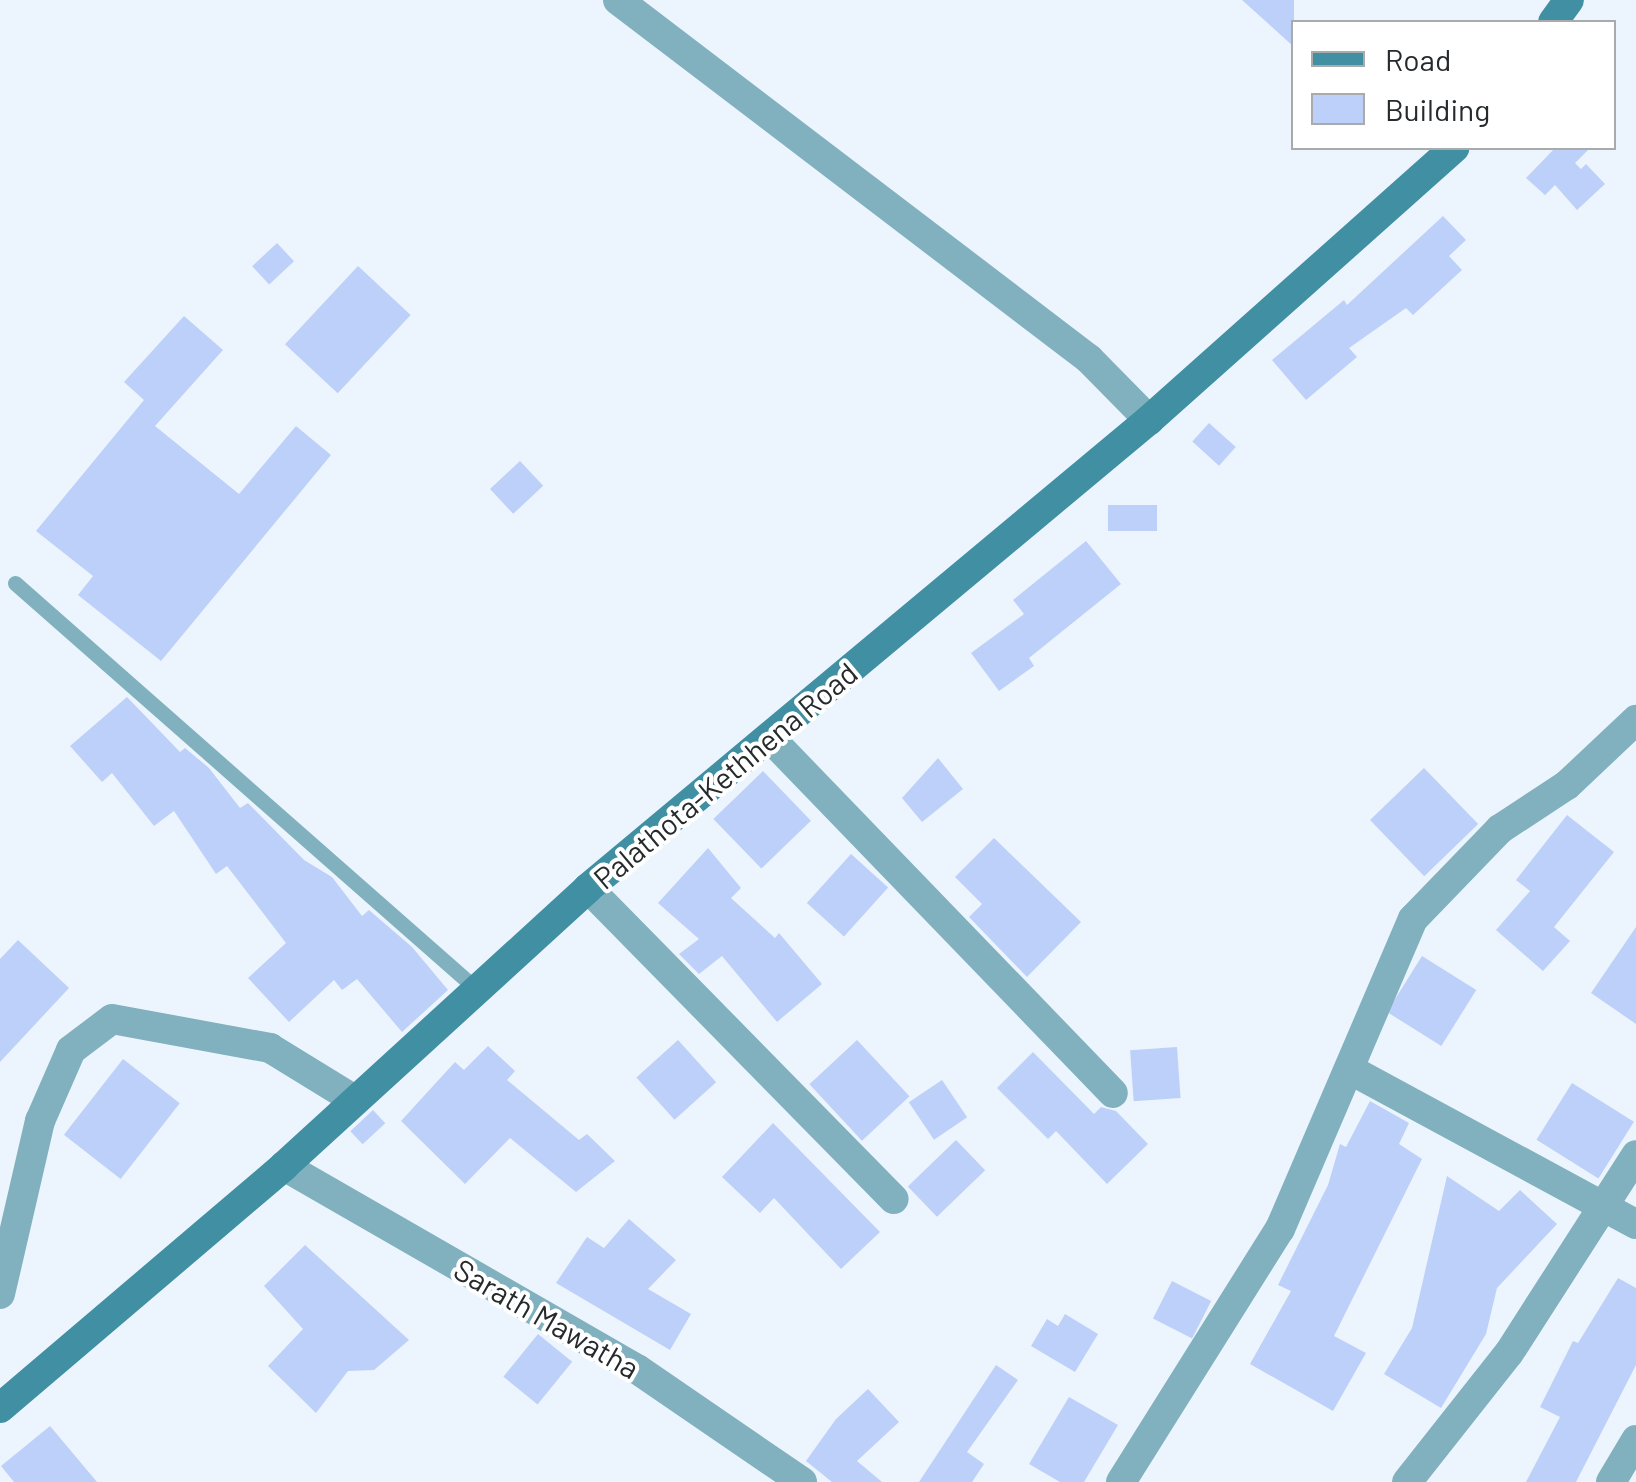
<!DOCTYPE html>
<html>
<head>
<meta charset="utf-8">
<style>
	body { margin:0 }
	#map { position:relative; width:1636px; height:1482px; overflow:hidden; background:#ecf5fd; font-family:Barlow,sans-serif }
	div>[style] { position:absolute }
	.building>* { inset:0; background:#bdd0f9; transform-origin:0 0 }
	.lane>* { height:15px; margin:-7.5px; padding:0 7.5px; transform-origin:7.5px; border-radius:7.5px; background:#81b1be }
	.street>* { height:30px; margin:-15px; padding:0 15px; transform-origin:15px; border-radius:15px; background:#81b1be }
	.secondary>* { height:30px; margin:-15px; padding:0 15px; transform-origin:15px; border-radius:15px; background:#408fa2 }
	span { translate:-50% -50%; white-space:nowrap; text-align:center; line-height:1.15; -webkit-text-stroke:8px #fff; paint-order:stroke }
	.street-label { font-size:30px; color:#262a2d }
	.legend { position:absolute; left:1291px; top:20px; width:325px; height:130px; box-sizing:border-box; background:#fff; border:2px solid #a8aaab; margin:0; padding:12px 18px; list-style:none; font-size:30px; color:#262a2d }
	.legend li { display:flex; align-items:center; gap:20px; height:50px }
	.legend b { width:50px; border:2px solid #a8aaab }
</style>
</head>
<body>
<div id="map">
	<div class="building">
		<i style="clip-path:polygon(1242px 0,1294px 0,1294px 47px)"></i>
		<i style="clip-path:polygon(1555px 148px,1590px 148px,1575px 163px,1581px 169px,1586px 164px,1605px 184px,1577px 210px,1555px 185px,1545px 195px,1526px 178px)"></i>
		<i style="clip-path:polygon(1443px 216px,1466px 240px,1449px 256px,1462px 270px,1413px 315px,1406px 308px,1349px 348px,1357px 357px,1306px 400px,1272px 360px,1344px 300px,1347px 305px)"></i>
		<i style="left:277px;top:243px;width:25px;height:34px;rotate:47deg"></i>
		<i style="left:358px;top:266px;width:72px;height:107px;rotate:43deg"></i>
		<i style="clip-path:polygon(184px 316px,223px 350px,155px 426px,239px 494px,296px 426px,331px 455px,161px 661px,78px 595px,93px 576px,36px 531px,144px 400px,124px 382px)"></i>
		<i style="left:1209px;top:423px;width:36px;height:25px;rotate:42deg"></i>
		<i style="left:520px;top:461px;width:34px;height:41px;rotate:47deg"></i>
		<i style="left:1108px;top:505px;width:49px;height:26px"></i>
		<i style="clip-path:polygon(1086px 541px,1121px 584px,1029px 658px,1034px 666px,999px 691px,971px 653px,1024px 614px,1013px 600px)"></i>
		<i style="clip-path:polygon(127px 697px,180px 752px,185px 748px,209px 768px,240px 808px,248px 803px,304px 860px,332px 877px,362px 916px,369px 910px,412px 947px,448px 990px,402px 1032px,357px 979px,342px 990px,334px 980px,289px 1022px,248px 978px,286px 943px,227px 866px,216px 874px,174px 811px,154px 826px,112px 773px,102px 782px,70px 746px)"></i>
		<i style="clip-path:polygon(938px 758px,963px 789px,922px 822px,902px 798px)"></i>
		<i style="left:1424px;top:768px;width:78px;height:75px;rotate:46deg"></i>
		<i style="left:763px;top:771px;width:69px;height:69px;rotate:46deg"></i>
		<i style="clip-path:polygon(1567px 815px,1614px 852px,1554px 927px,1570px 941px,1543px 971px,1496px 930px,1530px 891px,1516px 880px)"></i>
		<i style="clip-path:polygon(994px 838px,1081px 922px,1027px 977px,969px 917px,982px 904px,955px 877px)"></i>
		<i style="clip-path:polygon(708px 848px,741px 888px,731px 898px,775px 938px,779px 933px,822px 984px,777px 1022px,722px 956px,699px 974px,679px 954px,699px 939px,658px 903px)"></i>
		<i style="left:851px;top:854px;width:50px;height:66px;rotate:42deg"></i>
		<i style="clip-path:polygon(1636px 927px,1636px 1024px,1591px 993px)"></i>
		<i style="clip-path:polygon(18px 940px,69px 988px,0 1062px,0 959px)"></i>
		<i style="left:1422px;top:956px;width:64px;height:66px;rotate:32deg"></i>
		<i style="left:678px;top:1040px;width:57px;height:56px;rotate:48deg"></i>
		<i style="left:857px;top:1040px;width:77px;height:65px;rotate:47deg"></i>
		<i style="clip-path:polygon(488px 1046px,515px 1071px,507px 1080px,579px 1140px,587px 1134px,615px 1161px,576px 1192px,510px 1138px,465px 1184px,401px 1121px,455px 1062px,464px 1070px)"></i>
		<i style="left:1177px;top:1047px;width:51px;height:47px;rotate:86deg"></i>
		<i style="clip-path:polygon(1033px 1052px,1094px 1114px,1101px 1107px,1116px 1111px,1148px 1144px,1107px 1184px,1056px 1131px,1048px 1139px,997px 1088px)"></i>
		<i style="left:123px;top:1059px;width:72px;height:96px;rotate:38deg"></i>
		<i style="left:942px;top:1080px;width:45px;height:40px;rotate:56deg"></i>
		<i style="left:1572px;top:1083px;width:73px;height:67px;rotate:32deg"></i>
		<i style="clip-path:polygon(1370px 1101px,1409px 1123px,1399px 1144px,1422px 1159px,1334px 1336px,1366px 1353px,1333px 1411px,1250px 1364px,1291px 1291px,1278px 1285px,1328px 1185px,1340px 1144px,1346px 1147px)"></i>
		<i style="left:373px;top:1110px;width:18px;height:31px;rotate:47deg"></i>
		<i style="clip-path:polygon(773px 1123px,880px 1232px,841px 1269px,774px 1198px,760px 1213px,722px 1177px)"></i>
		<i style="left:956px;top:1140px;width:42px;height:67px;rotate:46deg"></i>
		<i style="clip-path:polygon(1447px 1176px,1499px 1211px,1520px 1190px,1557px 1224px,1497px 1288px,1486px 1334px,1441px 1408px,1384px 1374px,1412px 1328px)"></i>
		<i style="clip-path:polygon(629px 1219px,676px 1260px,648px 1289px,691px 1314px,670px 1350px,556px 1283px,587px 1237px,604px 1248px)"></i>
		<i style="clip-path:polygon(305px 1245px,409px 1340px,374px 1370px,348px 1371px,316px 1413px,268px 1366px,303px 1329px,264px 1286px)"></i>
		<i style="clip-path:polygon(1618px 1278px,1636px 1288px,1636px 1365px,1576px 1482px,1526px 1482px,1560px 1417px,1540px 1407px,1573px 1341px,1578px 1343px)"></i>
		<i style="left:1172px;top:1281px;width:44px;height:42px;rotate:27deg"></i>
		<i style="clip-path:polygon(1065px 1314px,1098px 1334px,1075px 1372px,1031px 1346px,1047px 1319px,1058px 1326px)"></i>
		<i style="left:538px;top:1334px;width:44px;height:55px;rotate:39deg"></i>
		<i style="clip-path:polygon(996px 1365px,1018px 1380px,967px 1452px,984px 1464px,972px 1482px,919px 1482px)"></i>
		<i style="clip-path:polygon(868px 1389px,899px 1422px,857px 1461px,882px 1482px,832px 1482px,806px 1461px,836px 1419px)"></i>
		<i style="clip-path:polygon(1069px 1397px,1118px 1425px,1084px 1482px,1060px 1482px,1029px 1464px)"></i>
		<i style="clip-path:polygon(50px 1426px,97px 1482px,14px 1482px,1px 1466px)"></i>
	</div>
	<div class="lane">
		<i style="left:15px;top:583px;width:611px;rotate:41.35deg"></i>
	</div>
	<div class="street">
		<i style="left:618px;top:0;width:592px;rotate:37.31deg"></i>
		<i style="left:1089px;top:359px;width:86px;rotate:45.5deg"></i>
		<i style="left:771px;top:739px;width:492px;rotate:46deg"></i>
		<i style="left:588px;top:888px;width:436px;rotate:45.5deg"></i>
		<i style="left:1349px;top:1069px;width:326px;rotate:28.4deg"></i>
		<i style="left:284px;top:1166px;width:407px;rotate:29.9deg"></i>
		<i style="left:637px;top:1369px;width:200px;rotate:34.4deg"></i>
		<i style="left:0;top:1294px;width:178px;rotate:-77deg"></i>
		<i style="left:40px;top:1121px;width:77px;rotate:-66.4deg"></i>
		<i style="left:71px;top:1050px;width:51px;rotate:-37.1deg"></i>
		<i style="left:112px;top:1019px;width:161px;rotate:10.4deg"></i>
		<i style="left:270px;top:1048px;width:97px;rotate:31.6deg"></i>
		<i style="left:1121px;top:1482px;width:299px;rotate:-57.9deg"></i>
		<i style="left:1280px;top:1229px;width:337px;rotate:-66.8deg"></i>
		<i style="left:1413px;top:919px;width:125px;rotate:-46deg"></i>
		<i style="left:1500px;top:829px;width:80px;rotate:-33.3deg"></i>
		<i style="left:1567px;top:785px;width:95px;rotate:-43.3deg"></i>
		<i style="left:1407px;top:1482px;width:164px;rotate:-51.7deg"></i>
		<i style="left:1509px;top:1353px;width:235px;rotate:-57.3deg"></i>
		<i style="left:1611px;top:1482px;width:49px;rotate:-59.2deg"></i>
	</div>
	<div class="secondary">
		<i style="left:1553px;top:22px;width:27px;rotate:-54deg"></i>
		<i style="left:0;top:1408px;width:373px;rotate:-40.4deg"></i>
		<i style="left:284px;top:1166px;width:412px;rotate:-42.4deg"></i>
		<i style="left:588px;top:888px;width:731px;rotate:-39.84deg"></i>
		<i style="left:1149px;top:420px;width:409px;rotate:-41.7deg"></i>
	</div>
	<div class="street-label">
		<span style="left:725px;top:775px;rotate:-40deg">Palathota-Kethhena Road</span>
		<span style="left:547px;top:1318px;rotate:30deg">Sarath Mawatha</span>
	</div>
	<ul class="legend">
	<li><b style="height:12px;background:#408fa2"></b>Road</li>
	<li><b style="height:28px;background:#bdd0f9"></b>Building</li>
	</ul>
</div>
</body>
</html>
